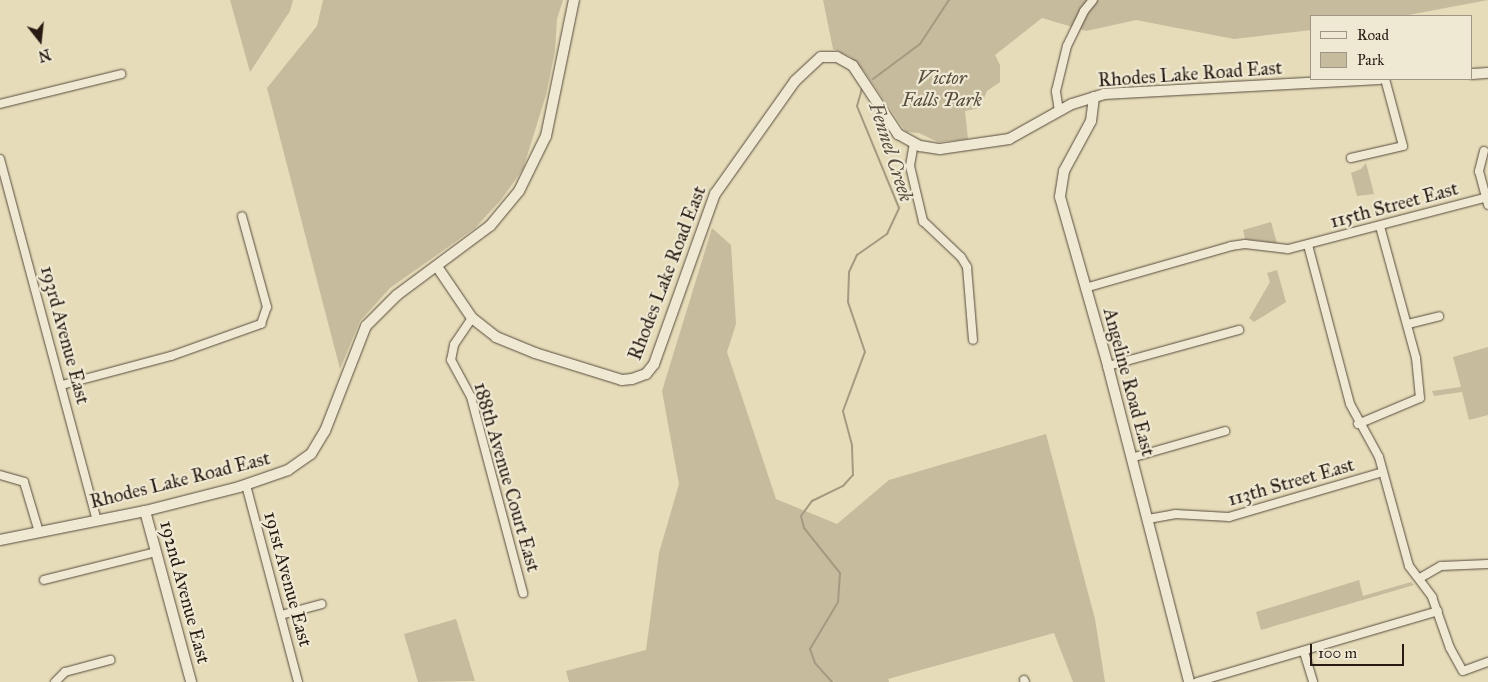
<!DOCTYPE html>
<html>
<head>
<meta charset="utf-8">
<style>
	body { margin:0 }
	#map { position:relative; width:1488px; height:682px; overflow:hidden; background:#e6dcb9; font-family:"IM FELL Great Primer",serif }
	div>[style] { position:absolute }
	.green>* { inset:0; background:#c6bb9d }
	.stream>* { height:2px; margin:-1px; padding:0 1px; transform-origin:1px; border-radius:1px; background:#a59a81 }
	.roads { filter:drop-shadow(0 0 1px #574b3d) drop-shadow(0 0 1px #574b3d) }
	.street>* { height:8px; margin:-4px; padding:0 4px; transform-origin:4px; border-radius:4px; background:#efe8d2 }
	.secondary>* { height:10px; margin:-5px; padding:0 5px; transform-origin:5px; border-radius:5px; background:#efe8d2 }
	span { translate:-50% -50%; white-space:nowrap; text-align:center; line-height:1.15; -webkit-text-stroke:4.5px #efe8d2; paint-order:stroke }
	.street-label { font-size:19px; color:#271b14 }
	.park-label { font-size:19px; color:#574b3d; font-style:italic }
	.water-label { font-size:20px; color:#594e40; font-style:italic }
	.legend { position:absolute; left:1310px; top:15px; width:162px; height:65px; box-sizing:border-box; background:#efe8d2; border:1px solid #9f9686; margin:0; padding:6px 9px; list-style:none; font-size:15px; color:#271b14 }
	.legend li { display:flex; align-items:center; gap:10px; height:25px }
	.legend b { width:25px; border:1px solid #9f9686 }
	.north { position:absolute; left:15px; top:15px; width:50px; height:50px; -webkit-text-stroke:4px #efe8d2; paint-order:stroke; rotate:164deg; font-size:14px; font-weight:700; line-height:20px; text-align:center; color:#271b14 }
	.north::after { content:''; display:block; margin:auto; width:18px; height:22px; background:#271b14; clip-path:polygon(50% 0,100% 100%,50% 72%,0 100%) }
	.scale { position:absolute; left:1310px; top:644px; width:94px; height:22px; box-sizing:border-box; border:2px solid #271b14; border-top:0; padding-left:6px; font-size:15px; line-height:18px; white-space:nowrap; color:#271b14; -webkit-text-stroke:4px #efe8d2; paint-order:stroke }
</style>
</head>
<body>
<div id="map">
	<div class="green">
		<i style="clip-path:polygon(230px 0,293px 0,290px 11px,250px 72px)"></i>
		<i style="clip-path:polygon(323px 0,563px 0,557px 19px,555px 51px,546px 95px,523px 169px,501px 200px,475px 228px,390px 288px,360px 321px,340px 369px,267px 88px,317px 26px)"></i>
		<i style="clip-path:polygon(823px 0,1488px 0,1403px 16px,1312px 16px,1312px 30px,1234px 39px,1136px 20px,1086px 31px,1042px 18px,995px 55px,1000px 65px,1000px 82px,987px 91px,980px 108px,965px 111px,968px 139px,938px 142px,919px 133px,906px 132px,864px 71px,851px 57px,833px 49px)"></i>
		<i style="clip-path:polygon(1366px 163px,1374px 194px,1357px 196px,1351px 173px,1361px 169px)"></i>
		<i style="clip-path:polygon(1271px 222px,1277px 243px,1245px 239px,1243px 230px)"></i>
		<i style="clip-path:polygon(712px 228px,731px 245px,736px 324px,727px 352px,776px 499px,837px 524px,889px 480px,1046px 434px,1095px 619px,1105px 682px,1073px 682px,1054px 633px,888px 679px,889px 682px,569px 682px,566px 671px,646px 650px,659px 553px,679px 484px,662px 391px)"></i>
		<i style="clip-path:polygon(1277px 270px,1286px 302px,1254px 322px,1249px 318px,1270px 282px,1267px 273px)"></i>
		<i style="clip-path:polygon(1488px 347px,1488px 415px,1469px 420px,1462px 392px,1434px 396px,1432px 391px,1461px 387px,1453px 357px)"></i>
		<i style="clip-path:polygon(1359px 580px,1363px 596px,1411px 582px,1414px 585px,1261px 630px,1256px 612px)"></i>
		<i style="clip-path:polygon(456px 619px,475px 681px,418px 682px,404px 634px)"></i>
	</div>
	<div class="stream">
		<i style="left:873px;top:79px;width:59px;rotate:-36.7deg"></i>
		<i style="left:920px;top:44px;width:53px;rotate:-56.6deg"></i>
		<i style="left:832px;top:682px;width:25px;rotate:-132deg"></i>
		<i style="left:815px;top:663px;width:15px;rotate:-110deg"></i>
		<i style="left:810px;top:649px;width:55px;rotate:-59.2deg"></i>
		<i style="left:838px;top:602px;width:29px;rotate:-86deg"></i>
		<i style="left:840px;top:573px;width:58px;rotate:-128.7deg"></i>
		<i style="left:804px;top:528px;width:12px;rotate:-104deg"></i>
		<i style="left:801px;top:516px;width:19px;rotate:-54deg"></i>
		<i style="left:812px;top:501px;width:34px;rotate:-26deg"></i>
		<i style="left:843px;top:486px;width:15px;rotate:-48deg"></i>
		<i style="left:853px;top:475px;width:30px;rotate:-92deg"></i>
		<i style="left:852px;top:445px;width:35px;rotate:-105deg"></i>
		<i style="left:843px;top:411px;width:63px;rotate:-69.6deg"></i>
		<i style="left:865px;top:352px;width:53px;rotate:-108.8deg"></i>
		<i style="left:848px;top:302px;width:30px;rotate:-88deg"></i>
		<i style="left:849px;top:272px;width:19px;rotate:-65deg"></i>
		<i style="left:857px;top:255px;width:37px;rotate:-35deg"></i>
		<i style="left:887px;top:234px;width:29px;rotate:-65deg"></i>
		<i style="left:899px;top:208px;width:110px;rotate:-112.4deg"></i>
		<i style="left:857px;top:106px;width:18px;rotate:-74deg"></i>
	</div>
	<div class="roads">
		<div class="street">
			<i style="left:0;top:104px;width:125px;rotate:-13.9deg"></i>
			<i style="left:1059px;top:111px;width:20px;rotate:-99deg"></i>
			<i style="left:1056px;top:91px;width:46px;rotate:-76.3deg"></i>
			<i style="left:1067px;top:46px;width:39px;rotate:-64deg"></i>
			<i style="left:1084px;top:11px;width:14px;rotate:-51deg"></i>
			<i style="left:914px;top:143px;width:23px;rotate:100deg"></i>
			<i style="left:910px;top:166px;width:57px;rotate:76.7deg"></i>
			<i style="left:923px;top:221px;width:52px;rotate:43.5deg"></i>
			<i style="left:961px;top:257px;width:12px;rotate:59deg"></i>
			<i style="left:967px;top:267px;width:73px;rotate:85.3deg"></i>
			<i style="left:1484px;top:151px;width:21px;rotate:104deg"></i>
			<i style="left:1479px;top:171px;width:35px;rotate:75deg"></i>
			<i style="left:1351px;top:158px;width:53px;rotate:-13deg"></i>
			<i style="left:1403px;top:146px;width:69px;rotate:-105deg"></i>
			<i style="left:0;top:159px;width:374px;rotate:75deg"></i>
			<i style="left:1308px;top:245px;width:164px;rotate:75.2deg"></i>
			<i style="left:1350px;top:404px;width:60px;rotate:61.3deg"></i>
			<i style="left:1379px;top:457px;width:113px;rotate:74.6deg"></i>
			<i style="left:1409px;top:566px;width:39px;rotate:53deg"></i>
			<i style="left:1432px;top:597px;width:54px;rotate:70.6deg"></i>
			<i style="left:1450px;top:648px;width:26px;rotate:61deg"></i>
			<i style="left:1463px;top:671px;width:27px;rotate:-20deg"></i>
			<i style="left:1085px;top:288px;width:152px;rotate:-16deg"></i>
			<i style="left:1231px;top:246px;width:14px;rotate:-8deg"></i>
			<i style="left:1245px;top:244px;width:43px;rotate:6.6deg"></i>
			<i style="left:1288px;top:249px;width:207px;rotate:-14.6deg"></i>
			<i style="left:472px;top:318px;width:32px;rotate:124deg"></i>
			<i style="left:454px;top:345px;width:15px;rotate:101deg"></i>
			<i style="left:451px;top:360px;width:42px;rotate:61.6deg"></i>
			<i style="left:471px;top:397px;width:203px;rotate:75.1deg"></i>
			<i style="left:1408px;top:324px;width:32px;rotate:-14deg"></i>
			<i style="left:1108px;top:366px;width:136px;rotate:-15.4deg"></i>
			<i style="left:62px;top:385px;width:113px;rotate:-14.9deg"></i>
			<i style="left:171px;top:356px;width:96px;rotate:-19.6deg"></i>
			<i style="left:261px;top:324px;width:18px;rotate:-71deg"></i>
			<i style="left:267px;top:307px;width:94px;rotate:-105.4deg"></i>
			<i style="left:1358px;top:424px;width:67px;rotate:-22.8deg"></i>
			<i style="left:1420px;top:398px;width:40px;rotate:-95.7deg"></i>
			<i style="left:1416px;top:358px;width:137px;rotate:-105.3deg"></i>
			<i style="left:1131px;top:458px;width:98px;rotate:-16deg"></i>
			<i style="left:0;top:475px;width:25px;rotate:16deg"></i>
			<i style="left:24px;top:482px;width:52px;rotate:73.3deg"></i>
			<i style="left:246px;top:485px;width:204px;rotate:75.2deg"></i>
			<i style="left:1148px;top:519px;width:27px;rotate:-10deg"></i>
			<i style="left:1175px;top:514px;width:54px;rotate:3.2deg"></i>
			<i style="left:1229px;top:517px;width:160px;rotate:-16.3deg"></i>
			<i style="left:1420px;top:578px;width:24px;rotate:-30deg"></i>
			<i style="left:1441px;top:566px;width:47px;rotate:-2.4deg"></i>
			<i style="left:44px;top:580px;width:115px;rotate:-14deg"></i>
			<i style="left:281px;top:615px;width:42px;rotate:-15deg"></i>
			<i style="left:1304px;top:652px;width:31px;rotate:73deg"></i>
			<i style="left:1024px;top:680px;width:2px;rotate:63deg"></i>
			<i style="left:55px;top:682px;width:14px;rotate:-45deg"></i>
			<i style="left:65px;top:672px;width:47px;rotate:-14.9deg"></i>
			<i style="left:1197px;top:682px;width:251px;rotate:-16.4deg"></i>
		</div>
		<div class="secondary">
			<i style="left:1472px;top:74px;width:16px;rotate:-4deg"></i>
			<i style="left:1094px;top:97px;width:24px;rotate:97deg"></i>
			<i style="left:1091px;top:121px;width:57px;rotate:118.4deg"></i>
			<i style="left:1064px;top:171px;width:26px;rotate:99deg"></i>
			<i style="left:1060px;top:197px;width:176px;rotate:74.1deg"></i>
			<i style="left:1108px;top:366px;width:326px;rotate:75.6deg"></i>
			<i style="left:438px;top:268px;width:60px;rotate:55.8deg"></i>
			<i style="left:472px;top:318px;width:31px;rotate:38deg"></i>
			<i style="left:496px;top:337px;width:42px;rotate:22.3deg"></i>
			<i style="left:535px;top:353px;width:91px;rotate:17.2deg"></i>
			<i style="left:622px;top:380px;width:10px;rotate:-6deg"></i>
			<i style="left:632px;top:379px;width:15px;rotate:-20deg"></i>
			<i style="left:646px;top:374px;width:13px;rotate:-51deg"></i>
			<i style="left:654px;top:364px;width:181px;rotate:-70.3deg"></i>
			<i style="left:715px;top:194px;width:138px;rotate:-54.7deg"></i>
			<i style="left:795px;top:81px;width:35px;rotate:-43deg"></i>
			<i style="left:821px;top:57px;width:16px"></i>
			<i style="left:837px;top:57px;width:18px;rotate:29deg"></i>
			<i style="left:853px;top:66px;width:82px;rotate:56.5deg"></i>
			<i style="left:898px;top:134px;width:25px;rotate:29deg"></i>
			<i style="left:920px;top:146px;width:20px;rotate:9deg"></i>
			<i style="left:940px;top:149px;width:70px;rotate:-8.2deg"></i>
			<i style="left:1009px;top:139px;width:72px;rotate:-29.1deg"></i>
			<i style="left:1072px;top:104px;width:34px;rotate:-17deg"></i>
			<i style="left:1104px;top:94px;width:276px;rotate:-3.1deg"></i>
			<i style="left:145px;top:511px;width:177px;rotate:74.9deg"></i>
			<i style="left:0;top:540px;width:148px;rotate:-11.3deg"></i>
			<i style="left:145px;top:511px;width:97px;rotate:-14.3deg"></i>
			<i style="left:239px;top:487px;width:52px;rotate:-19.1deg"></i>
			<i style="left:288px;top:470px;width:28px;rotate:-35deg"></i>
			<i style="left:311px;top:454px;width:27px;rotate:-59deg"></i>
			<i style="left:325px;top:431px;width:113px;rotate:-68.7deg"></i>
			<i style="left:366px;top:326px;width:44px;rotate:-45deg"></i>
			<i style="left:397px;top:295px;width:116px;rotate:-36.6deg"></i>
			<i style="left:490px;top:226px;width:45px;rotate:-50.4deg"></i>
			<i style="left:519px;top:191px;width:61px;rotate:-63.9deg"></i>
			<i style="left:546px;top:136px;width:139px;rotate:-78.4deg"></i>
		</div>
	</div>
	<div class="street-label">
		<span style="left:1190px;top:74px;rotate:-4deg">Rhodes Lake Road East</span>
		<span style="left:1394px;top:205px;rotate:-15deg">115th Street East</span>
		<span style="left:667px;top:273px;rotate:-69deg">Rhodes Lake Road East</span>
		<span style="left:65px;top:335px;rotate:75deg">193rd Avenue East</span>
		<span style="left:1129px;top:382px;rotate:75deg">Angeline Road East</span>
		<span style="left:507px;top:477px;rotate:74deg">188th Avenue Court East</span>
		<span style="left:180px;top:480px;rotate:-14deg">Rhodes Lake Road East</span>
		<span style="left:1291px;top:482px;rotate:-16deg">113th Street East</span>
		<span style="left:288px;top:579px;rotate:75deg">191st Avenue East</span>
		<span style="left:185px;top:592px;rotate:75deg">192nd Avenue East</span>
	</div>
	<div class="park-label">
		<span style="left:942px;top:89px">Victor<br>Falls Park</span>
	</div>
	<div class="water-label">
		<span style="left:891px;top:152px;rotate:72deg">Fennel Creek</span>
	</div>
	<ul class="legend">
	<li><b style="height:6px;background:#efe8d2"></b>Road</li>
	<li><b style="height:14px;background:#c6bb9d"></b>Park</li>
	</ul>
	<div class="north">N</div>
	<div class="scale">100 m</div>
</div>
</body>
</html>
